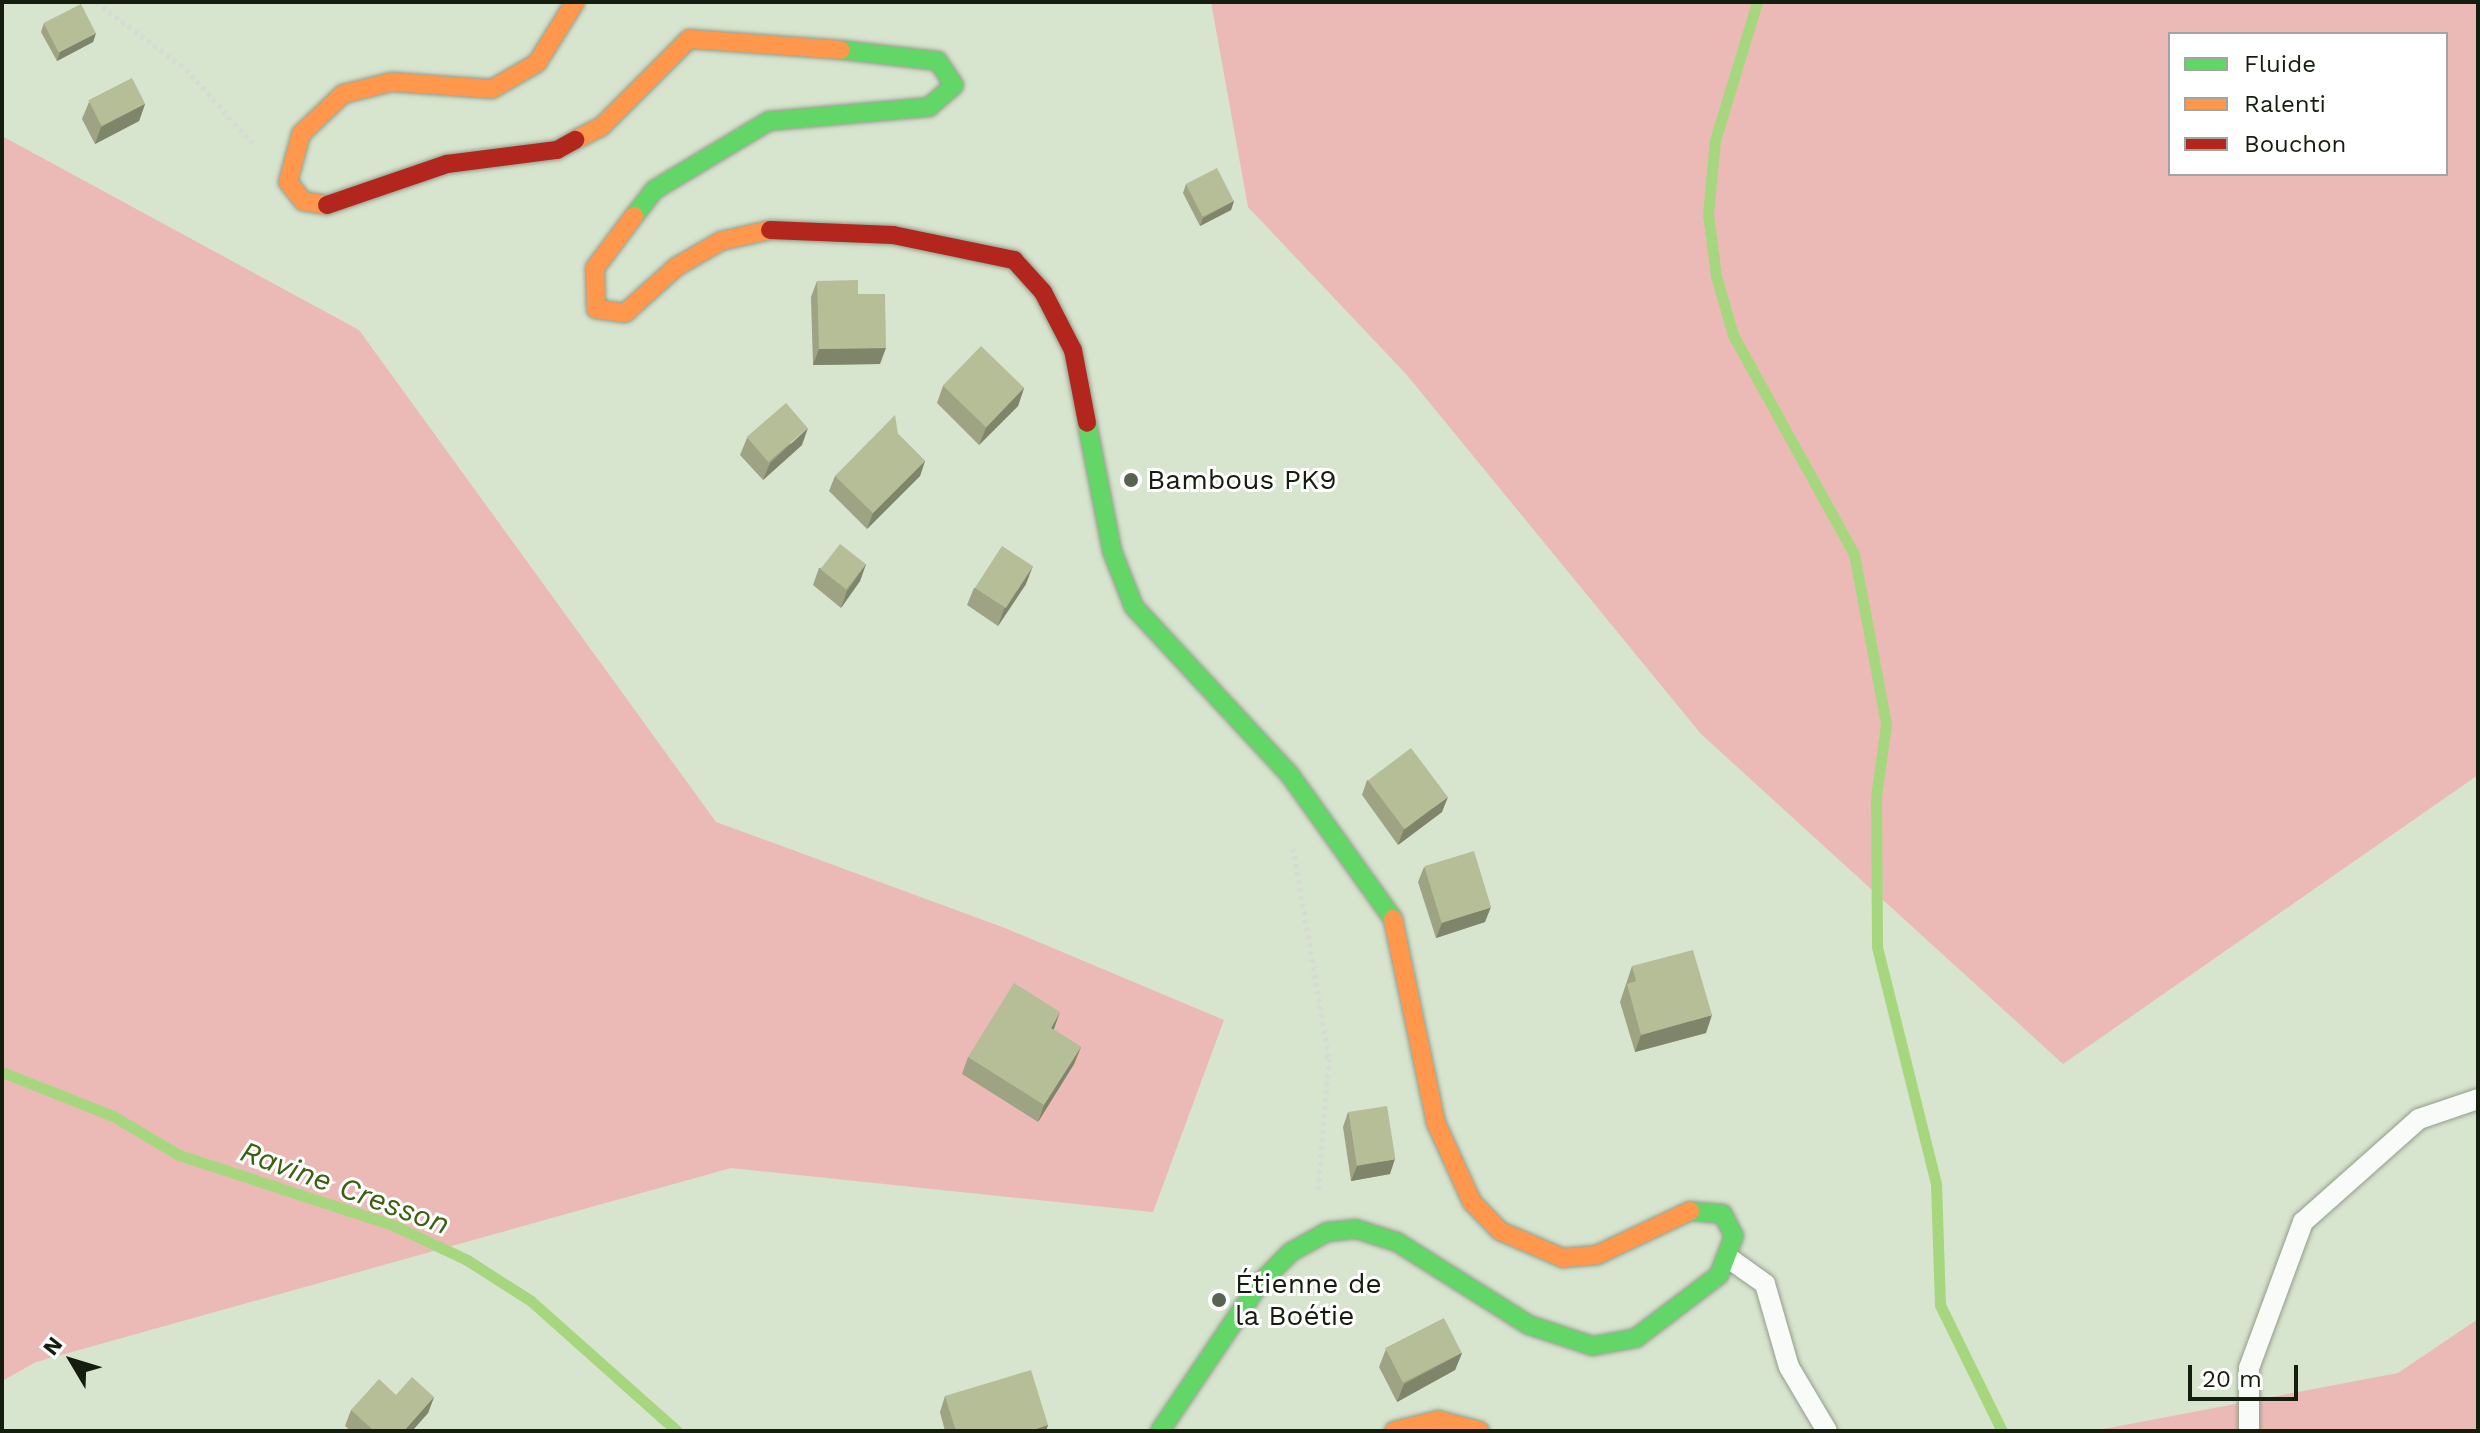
<!DOCTYPE html>
<html>
<head>
<meta charset="utf-8">
<style>
	body { margin:0 }
	#map { position:relative; width:2480px; height:1433px; overflow:hidden; background:#d7e4ce; font-family:"Work Sans",sans-serif }
	div>[style] { position:absolute }
	.green>* { inset:0; background:#ebbab7 }
	.stream>* { height:11px; margin:-5.5px; padding:0 5.5px; transform-origin:5.5px; border-radius:5.5px; background:#a6d77e }
	.path>* { height:5px; margin-top:-2.5px; transform-origin:0; background:repeating-linear-gradient(90deg,#d6dbd3 0 4px,transparent 0 8px) }
	.roads { filter:drop-shadow(0 0 2px #939d8b) drop-shadow(0 0 2px #939d8b) }
	.lane>* { height:20px; margin:-10px; padding:0 10px; transform-origin:10px; border-radius:10px; background:#f9fbf8 }
	.fast>* { height:18px; margin:-9px; padding:0 9px; transform-origin:9px; border-radius:9px; background:#63d668 }
	.slow>* { height:18px; margin:-9px; padding:0 9px; transform-origin:9px; border-radius:9px; background:#ff974d }
	.jam>* { height:18px; margin:-9px; padding:0 9px; transform-origin:9px; border-radius:9px; background:#b3261e }
	.wall>* { inset:0; background:#9da383 }
	.shaded-wall>* { inset:0; background:#7f856a }
	.building>* { inset:0; background:#b6be98; transform-origin:0 0 }
	.dots>* { width:22px; height:22px; translate:-50% -50%; box-sizing:border-box; border:4px solid #fff; border-radius:50% }
	span { translate:-50% -50%; white-space:nowrap; text-align:center; line-height:1.15; -webkit-text-stroke:6px #fff; paint-order:stroke }
	.poi-label { font-size:28px; color:#151e0e }
	.left { translate:0 -50%; text-align:left }
	.water-label { font-size:30px; color:#3a6110; font-style:italic }
	.frame { position:absolute; inset:0; border:4px solid #151e0e; pointer-events:none }
	.legend { position:absolute; left:2168px; top:32px; width:280px; height:144px; box-sizing:border-box; background:#fff; border:2px solid #a1a59f; margin:0; padding:10px 14px; list-style:none; font-size:24px; color:#151e0e }
	.legend li { display:flex; align-items:center; gap:16px; height:40px }
	.legend b { width:40px; border:2px solid #a1a59f }
	.north { position:absolute; left:32px; top:1321px; width:80px; height:80px; -webkit-text-stroke:6px #fff; paint-order:stroke; rotate:308deg; font-size:22px; font-weight:700; line-height:32px; text-align:center; color:#151e0e }
	.north::after { content:''; display:block; margin:auto; width:28px; height:36px; background:#151e0e; clip-path:polygon(50% 0,100% 100%,50% 72%,0 100%) }
	.scale { position:absolute; left:2188px; top:1365px; width:110px; height:36px; box-sizing:border-box; border:4px solid #151e0e; border-top:0; padding-left:10px; font-size:24px; line-height:28px; white-space:nowrap; color:#151e0e; -webkit-text-stroke:6px #fff; paint-order:stroke }
</style>
</head>
<body>
<div id="map">
	<div class="green">
		<i style="clip-path:polygon(evenodd,1211px 2px,2478px 2px,2478px 775px,2063px 1064px,1701px 734px,1406px 374px,1248px 207px,1211px 2px,2170px 34px,2446px 34px,2446px 174px,2170px 174px,2170px 34px)"></i>
		<i style="clip-path:polygon(2px 136px,359px 330px,716px 822px,1005px 928px,1224px 1020px,1153px 1212px,731px 1168px,36px 1362px,2px 1381px)"></i>
		<i style="clip-path:polygon(2478px 1319px,2478px 1431px,2093px 1431px,2398px 1373px)"></i>
	</div>
	<div class="stream">
		<i style="left:1757px;top:2px;width:144px;rotate:106.9deg"></i>
		<i style="left:1715px;top:140px;width:74px;rotate:95.4deg"></i>
		<i style="left:1708px;top:214px;width:63px;rotate:82.6deg"></i>
		<i style="left:1716px;top:276px;width:61px;rotate:73.9deg"></i>
		<i style="left:1733px;top:335px;width:250px;rotate:61.1deg"></i>
		<i style="left:1854px;top:554px;width:173px;rotate:79.3deg"></i>
		<i style="left:1886px;top:724px;width:74px;rotate:97.8deg"></i>
		<i style="left:1876px;top:797px;width:150px;rotate:89.6deg"></i>
		<i style="left:1877px;top:947px;width:244px;rotate:76deg"></i>
		<i style="left:1936px;top:1184px;width:121px;rotate:88.1deg"></i>
		<i style="left:1940px;top:1305px;width:140px;rotate:63.8deg"></i>
		<i style="left:2px;top:1072px;width:119px;rotate:21.6deg"></i>
		<i style="left:113px;top:1116px;width:77px;rotate:30.6deg"></i>
		<i style="left:179px;top:1155px;width:225px;rotate:18.1deg"></i>
		<i style="left:393px;top:1225px;width:82px;rotate:25.3deg"></i>
		<i style="left:467px;top:1260px;width:76px;rotate:32.6deg"></i>
		<i style="left:531px;top:1301px;width:195px;rotate:41.7deg"></i>
	</div>
	<div class="path">
		<i style="left:96px;top:2px;width:112px;rotate:36.7deg"></i>
		<i style="left:186px;top:69px;width:103px;rotate:48.1deg"></i>
		<i style="left:1293px;top:848px;width:213px;rotate:80.3deg"></i>
		<i style="left:1329px;top:1058px;width:135px;rotate:94.7deg"></i>
	</div>
	<div class="roads">
		<div class="lane">
			<i style="left:1730px;top:1259px;width:43px;rotate:35.5deg"></i>
			<i style="left:1765px;top:1284px;width:86px;rotate:73.9deg"></i>
			<i style="left:1789px;top:1367px;width:74px;rotate:59.3deg"></i>
			<i style="left:2249px;top:1431px;width:63px;rotate:-90deg"></i>
			<i style="left:2249px;top:1368px;width:156px;rotate:-69.7deg"></i>
			<i style="left:2303px;top:1222px;width:155px;rotate:-41.6deg"></i>
			<i style="left:2419px;top:1119px;width:62px;rotate:-18.7deg"></i>
		</div>
		<div class="fast">
			<i style="left:634px;top:216px;width:33px;rotate:-52deg"></i>
			<i style="left:654px;top:190px;width:134px;rotate:-31deg"></i>
			<i style="left:769px;top:121px;width:161px;rotate:-5deg"></i>
			<i style="left:929px;top:107px;width:33px;rotate:-41deg"></i>
			<i style="left:954px;top:85px;width:29px;rotate:-124deg"></i>
			<i style="left:938px;top:61px;width:98px;rotate:-173.5deg"></i>
			<i style="left:1087px;top:423px;width:130px;rotate:78.9deg"></i>
			<i style="left:1112px;top:551px;width:60px;rotate:68.6deg"></i>
			<i style="left:1134px;top:607px;width:229px;rotate:47.1deg"></i>
			<i style="left:1290px;top:775px;width:177px;rotate:54.4deg"></i>
			<i style="left:1160px;top:1431px;width:179px;rotate:-56deg"></i>
			<i style="left:1260px;top:1283px;width:44px;rotate:-45deg"></i>
			<i style="left:1291px;top:1252px;width:41px;rotate:-29.1deg"></i>
			<i style="left:1327px;top:1232px;width:29px;rotate:-6deg"></i>
			<i style="left:1356px;top:1229px;width:43px;rotate:17.6deg"></i>
			<i style="left:1397px;top:1242px;width:156px;rotate:32.2deg"></i>
			<i style="left:1529px;top:1325px;width:67px;rotate:18.2deg"></i>
			<i style="left:1593px;top:1346px;width:44px;rotate:-10.5deg"></i>
			<i style="left:1636px;top:1338px;width:104px;rotate:-37.2deg"></i>
			<i style="left:1719px;top:1275px;width:42px;rotate:-69deg"></i>
			<i style="left:1734px;top:1236px;width:25px;rotate:-117deg"></i>
			<i style="left:1723px;top:1214px;width:33px;rotate:-175deg"></i>
		</div>
		<div class="slow">
			<i style="left:575px;top:140px;width:30px;rotate:-27deg"></i>
			<i style="left:602px;top:126px;width:123px;rotate:-45deg"></i>
			<i style="left:689px;top:39px;width:152px;rotate:4.1deg"></i>
			<i style="left:327px;top:205px;width:24px;rotate:-171deg"></i>
			<i style="left:303px;top:201px;width:24px;rotate:-128deg"></i>
			<i style="left:288px;top:182px;width:50px;rotate:-74.8deg"></i>
			<i style="left:301px;top:134px;width:58px;rotate:-43.6deg"></i>
			<i style="left:343px;top:94px;width:50px;rotate:-13.8deg"></i>
			<i style="left:392px;top:82px;width:100px;rotate:4deg"></i>
			<i style="left:492px;top:89px;width:52px;rotate:-30deg"></i>
			<i style="left:537px;top:63px;width:72px;rotate:-58.1deg"></i>
			<i style="left:634px;top:216px;width:65px;rotate:126.9deg"></i>
			<i style="left:595px;top:268px;width:41px;rotate:88.6deg"></i>
			<i style="left:596px;top:309px;width:29px;rotate:8deg"></i>
			<i style="left:625px;top:313px;width:69px;rotate:-42deg"></i>
			<i style="left:676px;top:267px;width:52px;rotate:-30deg"></i>
			<i style="left:721px;top:241px;width:50px;rotate:-12.7deg"></i>
			<i style="left:1393px;top:919px;width:208px;rotate:78.1deg"></i>
			<i style="left:1436px;top:1123px;width:87px;rotate:65.5deg"></i>
			<i style="left:1472px;top:1202px;width:40px;rotate:46deg"></i>
			<i style="left:1500px;top:1231px;width:69px;rotate:23.2deg"></i>
			<i style="left:1563px;top:1258px;width:34px;rotate:-5deg"></i>
			<i style="left:1597px;top:1255px;width:103px;rotate:-25.3deg"></i>
			<i style="left:1394px;top:1431px;width:45px;rotate:-14deg"></i>
			<i style="left:1438px;top:1420px;width:43px;rotate:14.7deg"></i>
		</div>
		<div class="jam">
			<i style="left:327px;top:205px;width:127px;rotate:-18.9deg"></i>
			<i style="left:447px;top:164px;width:111px;rotate:-7.3deg"></i>
			<i style="left:557px;top:150px;width:21px;rotate:-29deg"></i>
			<i style="left:770px;top:230px;width:123px;rotate:2.3deg"></i>
			<i style="left:893px;top:235px;width:124px;rotate:11.7deg"></i>
			<i style="left:1014px;top:260px;width:43px;rotate:47.8deg"></i>
			<i style="left:1043px;top:292px;width:65px;rotate:62.7deg"></i>
			<i style="left:1073px;top:350px;width:74px;rotate:79.1deg"></i>
		</div>
	</div>
	<div class="wall">
		<i style="clip-path:polygon(44px 23px,96px 33px,93px 42px,57px 61px,41px 32px)"></i>
		<i style="clip-path:polygon(89px 102px,145px 104px,139px 121px,95px 144px,82px 119px)"></i>
		<i style="clip-path:polygon(1186px 184px,1234px 201px,1231px 210px,1200px 226px,1183px 193px)"></i>
		<i style="clip-path:polygon(817px 281px,858px 294px,880px 364px,813px 365px,811px 297px)"></i>
		<i style="clip-path:polygon(943px 386px,1024px 388px,1018px 406px,979px 445px,937px 403px)"></i>
		<i style="clip-path:polygon(898px 434px,925px 461px,920px 476px,867px 529px,829px 491px,835px 476px)"></i>
		<i style="clip-path:polygon(747px 438px,802px 445px,763px 480px,740px 455px)"></i>
		<i style="clip-path:polygon(866px 564px,860px 581px,841px 608px,813px 585px,819px 568px)"></i>
		<i style="clip-path:polygon(1026px 584px,998px 626px,967px 605px,974px 588px)"></i>
		<i style="clip-path:polygon(1367px 780px,1442px 812px,1398px 845px,1362px 795px)"></i>
		<i style="clip-path:polygon(1424px 867px,1485px 922px,1436px 938px,1418px 882px)"></i>
		<i style="clip-path:polygon(1632px 966px,1706px 1033px,1635px 1052px,1620px 1002px)"></i>
		<i style="clip-path:polygon(1054px 1030px,1081px 1047px,1074px 1064px,1038px 1122px,962px 1074px,968px 1057px)"></i>
		<i style="clip-path:polygon(1348px 1112px,1390px 1174px,1351px 1181px,1343px 1127px)"></i>
		<i style="clip-path:polygon(1386px 1349px,1462px 1353px,1455px 1370px,1397px 1402px,1379px 1367px)"></i>
		<i style="clip-path:polygon(945px 1396px,1048px 1425px,1046px 1431px,945px 1431px,940px 1412px)"></i>
		<i style="clip-path:polygon(434px 1397px,428px 1413px,412px 1431px,351px 1431px,345px 1426px,351px 1410px)"></i>
	</div>
	<div class="shaded-wall">
		<i style="clip-path:polygon(96px 33px,93px 42px,57px 61px,60px 52px)"></i>
		<i style="clip-path:polygon(145px 104px,139px 121px,95px 144px,101px 127px)"></i>
		<i style="clip-path:polygon(1234px 201px,1231px 210px,1200px 226px,1203px 218px)"></i>
		<i style="clip-path:polygon(886px 348px,880px 364px,813px 365px,819px 349px)"></i>
		<i style="clip-path:polygon(1024px 388px,1018px 406px,979px 445px,986px 428px)"></i>
		<i style="clip-path:polygon(808px 428px,802px 445px,763px 480px,770px 463px)"></i>
		<i style="clip-path:polygon(925px 461px,920px 476px,867px 529px,873px 513px)"></i>
		<i style="clip-path:polygon(866px 564px,860px 581px,841px 608px,847px 591px)"></i>
		<i style="clip-path:polygon(1033px 566px,1026px 584px,998px 626px,1004px 609px)"></i>
		<i style="clip-path:polygon(1448px 797px,1442px 812px,1398px 845px,1404px 829px)"></i>
		<i style="clip-path:polygon(1491px 907px,1485px 922px,1436px 938px,1442px 923px)"></i>
		<i style="clip-path:polygon(1060px 1012px,1054px 1029px,1044px 1046px,1051px 1028px)"></i>
		<i style="clip-path:polygon(1712px 1015px,1706px 1033px,1635px 1052px,1641px 1035px)"></i>
		<i style="clip-path:polygon(1081px 1047px,1074px 1064px,1038px 1122px,1044px 1105px)"></i>
		<i style="clip-path:polygon(1395px 1159px,1390px 1174px,1351px 1181px,1357px 1166px)"></i>
		<i style="clip-path:polygon(1462px 1353px,1455px 1370px,1397px 1402px,1404px 1384px)"></i>
		<i style="clip-path:polygon(434px 1397px,428px 1413px,412px 1431px,404px 1431px)"></i>
		<i style="clip-path:polygon(1048px 1425px,1046px 1431px,1030px 1431px)"></i>
	</div>
	<div class="building">
		<i style="left:81px;top:4px;width:33px;height:42px;rotate:63deg"></i>
		<i style="left:132px;top:78px;width:29px;height:49px;rotate:63deg"></i>
		<i style="left:1217px;top:168px;width:37px;height:35px;rotate:63deg"></i>
		<i style="clip-path:polygon(858px 280px,858px 294px,885px 294px,886px 348px,819px 349px,817px 281px)"></i>
		<i style="left:981px;top:346px;width:60px;height:55px;rotate:44deg"></i>
		<i style="left:786px;top:403px;width:33px;height:52px;rotate:49deg"></i>
		<i style="clip-path:polygon(895px 415px,898px 434px,925px 461px,873px 513px,835px 476px)"></i>
		<i style="left:840px;top:544px;width:33px;height:32px;rotate:38deg"></i>
		<i style="left:1002px;top:546px;width:37px;height:50px;rotate:33deg"></i>
		<i style="left:1411px;top:748px;width:61px;height:54px;rotate:53deg"></i>
		<i style="left:1474px;top:851px;width:59px;height:52px;rotate:73deg"></i>
		<i style="clip-path:polygon(1693px 950px,1712px 1015px,1641px 1035px,1627px 984px,1636px 981px,1632px 966px)"></i>
		<i style="clip-path:polygon(1014px 983px,1060px 1012px,1051px 1028px,1081px 1047px,1044px 1105px,968px 1057px)"></i>
		<i style="left:1387px;top:1106px;width:54px;height:39px;rotate:81deg"></i>
		<i style="left:1444px;top:1318px;width:39px;height:66px;rotate:63deg"></i>
		<i style="clip-path:polygon(1031px 1370px,1048px 1425px,1030px 1431px,956px 1431px,945px 1396px)"></i>
		<i style="clip-path:polygon(412px 1377px,434px 1397px,404px 1431px,374px 1431px,351px 1410px,379px 1379px,396px 1395px)"></i>
	</div>
	<div class="dots">
		<i style="left:1131px;top:480px;background:#596351"></i>
		<i style="left:1219px;top:1300px;background:#596351"></i>
	</div>
	<div class="poi-label">
		<span class="left" style="left:1147px;top:480px">Bambous PK9</span>
		<span class="left" style="left:1235px;top:1300px">Étienne de<br>la Boétie</span>
	</div>
	<div class="water-label">
		<span style="left:345px;top:1188px;rotate:20deg">Ravine Cresson</span>
	</div>
	<div class="frame"></div>
	<ul class="legend">
	<li><b style="height:10px;background:#63d668"></b>Fluide</li>
	<li><b style="height:10px;background:#ff974d"></b>Ralenti</li>
	<li><b style="height:10px;background:#b3261e"></b>Bouchon</li>
	</ul>
	<div class="north">N</div>
	<div class="scale">20 m</div>
</div>
</body>
</html>
